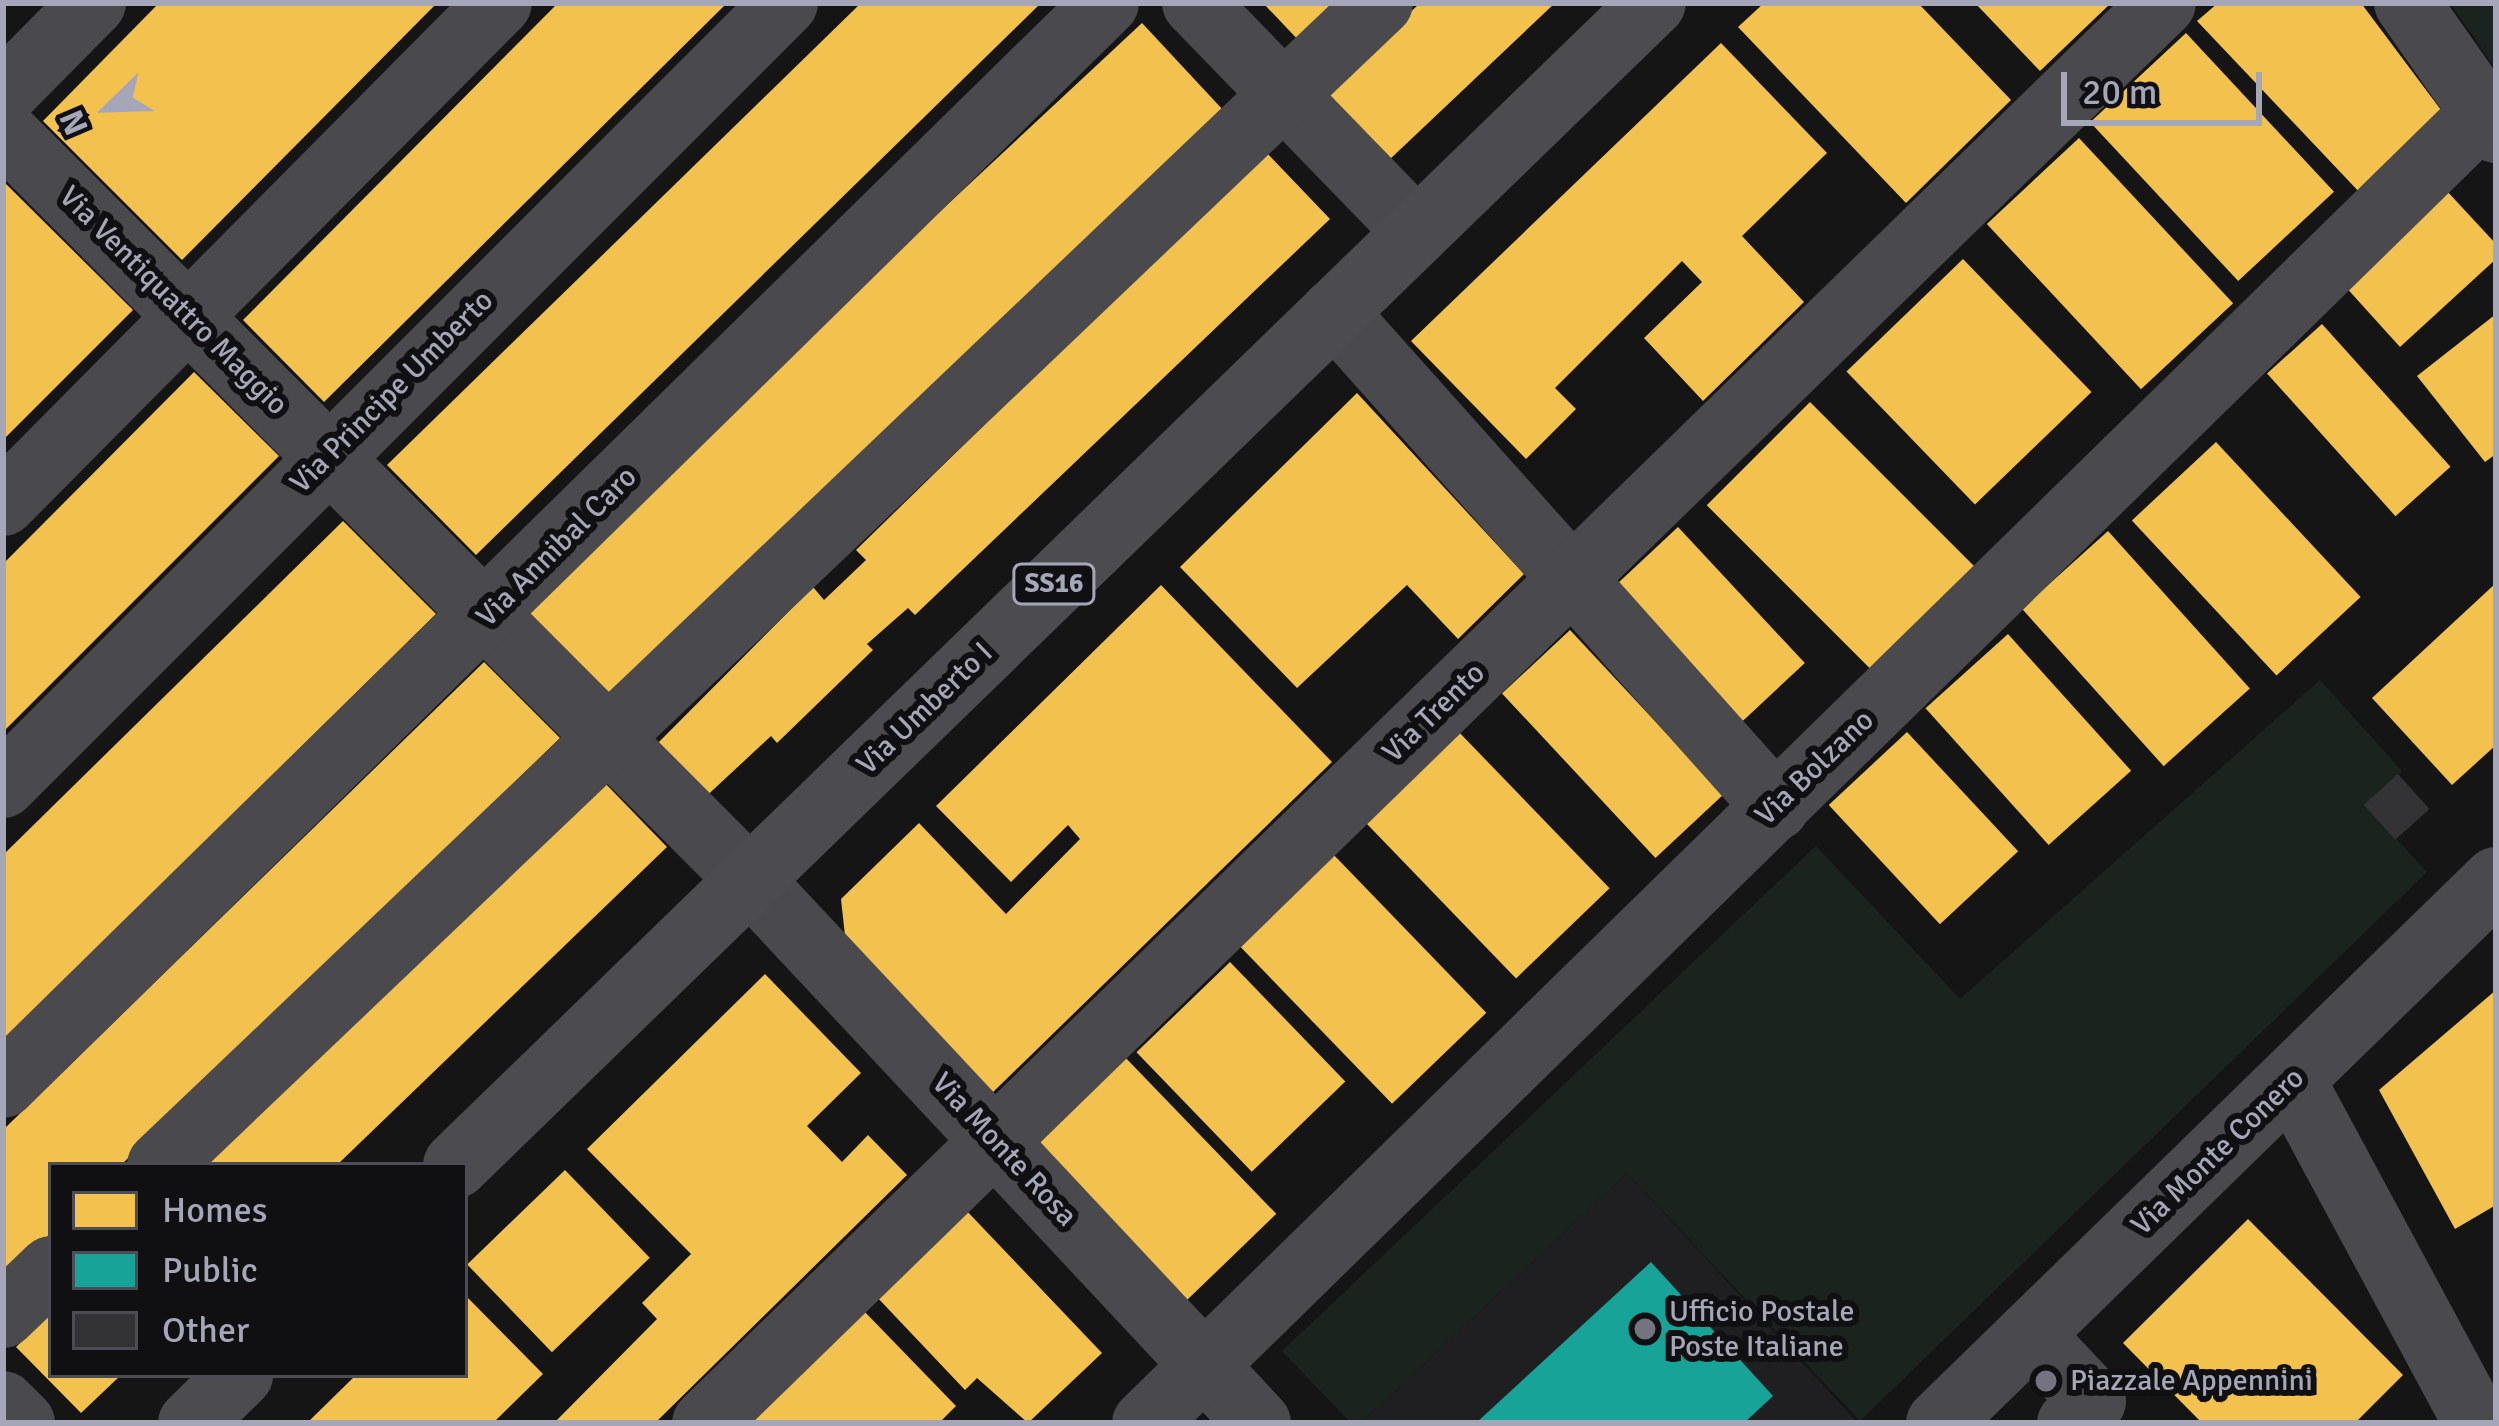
<!DOCTYPE html>
<html>
<head>
<meta charset="utf-8">
<style>
	body { margin:0 }
	#map { position:relative; width:2499px; height:1426px; overflow:hidden; background:#151515; font-family:Signika,sans-serif }
	div>[style] { position:absolute }
	.built>* { inset:0; background:#1f1f21 }
	.green>* { inset:0; background:#1b231e }
	.homes>* { inset:0; background:#f2c14e; transform-origin:0 0 }
	.public>* { inset:0; background:#17a398 }
	.building>* { inset:0; background:#333335; transform-origin:0 0 }
	.minor>* { height:66px; margin:-33px; padding:0 33px; transform-origin:33px; border-radius:33px; background:#49494e }
	.major>* { height:66px; margin:-33px; padding:0 33px; transform-origin:33px; border-radius:33px; background:#4c4c50 }
	.dots>* { width:33px; height:33px; translate:-50% -50%; box-sizing:border-box; border:6px solid #100f11; border-radius:50% }
	span { translate:-50% -50%; white-space:nowrap; text-align:center; line-height:1.15; -webkit-text-stroke:12px #100f11; paint-order:stroke }
	.shield-label span { padding:3px 9px; background:#100f11; border:3px solid; border-radius:9px; -webkit-text-stroke-width:0 }
	.shield-label { font-size:27px; color:#a5a7b8; font-weight:700 }
	.street-label { font-size:30px; color:#a5a7b8 }
	.poi-label { font-size:30px; color:#a5a7b8 }
	.left { translate:0 -50%; text-align:left }
	.frame { position:absolute; inset:0; border:6px solid #a5a7b8; pointer-events:none }
	.legend { position:absolute; left:48px; top:1162px; width:420px; height:216px; box-sizing:border-box; background:#100f11; border:3px solid #4c4c54; margin:0; padding:15px 21px; list-style:none; font-size:36px; color:#a5a7b8 }
	.legend li { display:flex; align-items:center; gap:24px; height:60px }
	.legend b { width:60px; border:3px solid #4c4c54 }
	.north { position:absolute; left:48px; top:48px; width:120px; height:120px; -webkit-text-stroke:9px #100f11; paint-order:stroke; rotate:247deg; font-size:33px; font-weight:700; line-height:48px; text-align:center; color:#a5a7b8 }
	.north::after { content:''; display:block; margin:auto; width:42px; height:54px; background:#a5a7b8; clip-path:polygon(50% 0,100% 100%,50% 72%,0 100%) }
	.scale { position:absolute; left:2061px; top:72px; width:201px; height:54px; box-sizing:border-box; border:6px solid #a5a7b8; border-top:0; padding-left:15px; font-size:36px; line-height:42px; white-space:nowrap; color:#a5a7b8; -webkit-text-stroke:9px #100f11; paint-order:stroke }
</style>
</head>
<body>
<div id="map">
	<div class="built">
		<i style="clip-path:polygon(1627px 1173px,1858px 1423px,1361px 1423px)"></i>
	</div>
	<div class="green">
		<i style="clip-path:polygon(2450px 3px,2496px 3px,2496px 69px)"></i>
		<i style="clip-path:polygon(2320px 680px,2402px 771px,2366px 806px,2427px 872px,1860px 1421px,1627px 1173px,1361px 1423px,1351px 1423px,1282px 1351px,1816px 846px,1960px 999px)"></i>
	</div>
	<div class="homes">
		<i style="clip-path:polygon(159px 3px,437px 3px,182px 260px,43px 121px)"></i>
		<i style="clip-path:polygon(558px 3px,727px 3px,324px 402px,243px 320px)"></i>
		<i style="clip-path:polygon(861px 3px,1041px 3px,476px 555px,387px 465px)"></i>
		<i style="clip-path:polygon(1263px 3px,1343px 3px,1302px 44px)"></i>
		<i style="clip-path:polygon(1420px 3px,1555px 3px,1388px 161px,1324px 94px)"></i>
		<i style="clip-path:polygon(1764px 3px,1918px 3px,2011px 100px,1906px 203px,1738px 27px)"></i>
		<i style="clip-path:polygon(1975px 3px,2111px 3px,2040px 71px)"></i>
		<i style="clip-path:polygon(2218px 3px,2361px 3px,2447px 118px,2362px 195px,2197px 21px)"></i>
		<i style="left:1142px;top:23px;width:126px;height:857px;rotate:47deg"></i>
		<i style="left:2186px;top:33px;width:217px;height:131px;rotate:47deg"></i>
		<i style="clip-path:polygon(1721px 43px,1827px 153px,1742px 236px,1804px 302px,1703px 401px,1644px 338px,1702px 282px,1682px 261px,1555px 388px,1576px 409px,1526px 459px,1411px 341px)"></i>
		<i style="left:2079px;top:138px;width:226px;height:126px;rotate:47deg"></i>
		<i style="clip-path:polygon(1265px 151px,1330px 219px,915px 615px,908px 608px,867px 644px,873px 650px,777px 743px,771px 736px,699px 803px,651px 750px,813px 587px,824px 600px,866px 560px,856px 550px)"></i>
		<i style="clip-path:polygon(3px 181px,133px 310px,3px 440px)"></i>
		<i style="clip-path:polygon(2446px 190px,2496px 244px,2496px 259px,2400px 347px,2343px 284px)"></i>
		<i style="left:1963px;top:259px;width:185px;height:162px;rotate:46deg"></i>
		<i style="clip-path:polygon(2496px 314px,2496px 454px,2485px 462px,2417px 376px)"></i>
		<i style="left:2322px;top:324px;width:192px;height:74px;rotate:48deg"></i>
		<i style="clip-path:polygon(194px 372px,279px 456px,3px 732px,3px 564px)"></i>
		<i style="clip-path:polygon(1357px 393px,1524px 574px,1458px 639px,1407px 585px,1297px 688px,1180px 567px)"></i>
		<i style="left:1810px;top:402px;width:233px;height:146px;rotate:45deg"></i>
		<i style="left:2216px;top:442px;width:212px;height:115px;rotate:47deg"></i>
		<i style="clip-path:polygon(343px 521px,436px 614px,3px 1041px,3px 855px)"></i>
		<i style="left:1678px;top:527px;width:186px;height:86px;rotate:47deg"></i>
		<i style="left:2108px;top:531px;width:212px;height:116px;rotate:48deg"></i>
		<i style="clip-path:polygon(2496px 583px,2496px 745px,2452px 785px,2372px 698px)"></i>
		<i style="clip-path:polygon(1161px 585px,1332px 762px,990px 1095px,846px 945px,841px 899px,919px 823px,1006px 914px,1080px 839px,1068px 825px,1011px 882px,936px 806px)"></i>
		<i style="left:1570px;top:630px;width:225px;height:93px;rotate:47deg"></i>
		<i style="left:2008px;top:634px;width:184px;height:111px;rotate:48deg"></i>
		<i style="clip-path:polygon(484px 662px,560px 738px,121px 1165px,51px 1165px,51px 1233px,3px 1279px,3px 1130px)"></i>
		<i style="left:1454px;top:727px;width:224px;height:130px;rotate:46deg"></i>
		<i style="left:1907px;top:732px;width:163px;height:107px;rotate:47deg"></i>
		<i style="clip-path:polygon(602px 780px,667px 847px,337px 1165px,204px 1165px)"></i>
		<i style="left:1330px;top:851px;width:225px;height:131px;rotate:46deg"></i>
		<i style="left:1230px;top:962px;width:166px;height:130px;rotate:46deg"></i>
		<i style="clip-path:polygon(765px 974px,861px 1073px,807px 1126px,842px 1162px,868px 1135px,907px 1175px,655px 1423px,554px 1423px,657px 1319px,642px 1303px,691px 1254px,587px 1149px)"></i>
		<i style="clip-path:polygon(2496px 990px,2496px 1205px,2455px 1229px,2379px 1090px)"></i>
		<i style="left:1120px;top:1052px;width:225px;height:131px;rotate:46deg"></i>
		<i style="left:565px;top:1170px;width:122px;height:136px;rotate:46deg"></i>
		<i style="clip-path:polygon(963px 1207px,1102px 1353px,1028px 1423px,977px 1378px,965px 1390px,875px 1295px)"></i>
		<i style="clip-path:polygon(2248px 1219px,2403px 1375px,2355px 1423px,2202px 1423px,2123px 1343px)"></i>
		<i style="clip-path:polygon(465px 1295px,543px 1374px,493px 1423px,307px 1423px,356px 1375px,465px 1375px)"></i>
		<i style="clip-path:polygon(862px 1309px,956px 1406px,939px 1423px,746px 1423px)"></i>
		<i style="clip-path:polygon(51px 1313px,51px 1375px,121px 1375px,81px 1413px,16px 1347px)"></i>
	</div>
	<div class="public">
		<i style="clip-path:polygon(1651px 1262px,1773px 1396px,1744px 1423px,1476px 1423px)"></i>
	</div>
	<div class="building">
		<i style="left:2398px;top:774px;width:47px;height:46px;rotate:48deg"></i>
	</div>
	<div class="minor">
		<i style="left:1195px;top:3px;width:319px;rotate:45.9deg"></i>
		<i style="left:2407px;top:3px;width:155px;rotate:55deg"></i>
		<i style="left:3px;top:94px;width:128px;rotate:-45.3deg"></i>
		<i style="left:3px;top:131px;width:1056px;rotate:45.08deg"></i>
		<i style="left:749px;top:879px;width:745px;rotate:46.9deg"></i>
		<i style="left:1334px;top:312px;width:664px;rotate:48.24deg"></i>
		<i style="left:3px;top:503px;width:704px;rotate:-45.23deg"></i>
		<i style="left:3px;top:785px;width:1106px;rotate:-45deg"></i>
		<i style="left:2292px;top:1080px;width:390px;rotate:61.7deg"></i>
		<i style="left:3px;top:1085px;width:1545px;rotate:-44.45deg"></i>
		<i style="left:160px;top:1165px;width:1685px;rotate:-43.61deg"></i>
		<i style="left:3px;top:1315px;width:66px;rotate:-43.8deg"></i>
		<i style="left:2030px;top:1334px;width:92px;rotate:46.8deg"></i>
		<i style="left:2093px;top:1401px;width:32px;rotate:136deg"></i>
		<i style="left:3px;top:1404px;width:27px;rotate:45deg"></i>
		<i style="left:705px;top:1423px;width:2035px;rotate:-44.24deg"></i>
		<i style="left:1145px;top:1423px;width:1874px;rotate:-44.39deg"></i>
		<i style="left:1939px;top:1423px;width:778px;rotate:-44.27deg"></i>
	</div>
	<div class="major">
		<i style="left:456px;top:1165px;width:1668px;rotate:-44.15deg"></i>
		<i style="left:191px;top:1423px;width:69px;rotate:-44.4deg"></i>
	</div>
	<div class="dots">
		<i style="left:1645px;top:1329px;background:#73747f"></i>
		<i style="left:2046px;top:1381px;background:#73747f"></i>
	</div>
	<div class="shield-label">
		<span style="left:1054px;top:584px">SS16</span>
	</div>
	<div class="street-label">
		<span style="left:173px;top:301px;rotate:45deg">Via Ventiquattro Maggio</span>
		<span style="left:392px;top:392px;rotate:-45deg">Via Principe Umberto</span>
		<span style="left:557px;top:547px;rotate:-45deg">Via Annibal Caro</span>
		<span style="left:925px;top:709px;rotate:-44deg">Via Umberto I</span>
		<span style="left:1434px;top:713px;rotate:-44deg">Via Trento</span>
		<span style="left:1815px;top:768px;rotate:-44deg">Via Bolzano</span>
		<span style="left:1004px;top:1150px;rotate:47deg">Via Monte Rosa</span>
		<span style="left:2218px;top:1152px;rotate:-44deg">Via Monte Conero</span>
	</div>
	<div class="poi-label">
		<span class="left" style="left:1669px;top:1329px">Ufficio Postale<br>Poste Italiane</span>
		<span class="left" style="left:2070px;top:1381px">Piazzale Appennini</span>
	</div>
	<div class="frame"></div>
	<ul class="legend">
	<li><b style="height:33px;background:#f2c14e"></b>Homes</li>
	<li><b style="height:33px;background:#17a398"></b>Public</li>
	<li><b style="height:33px;background:#333335"></b>Other</li>
	</ul>
	<div class="north">N</div>
	<div class="scale">20 m</div>
</div>
</body>
</html>
